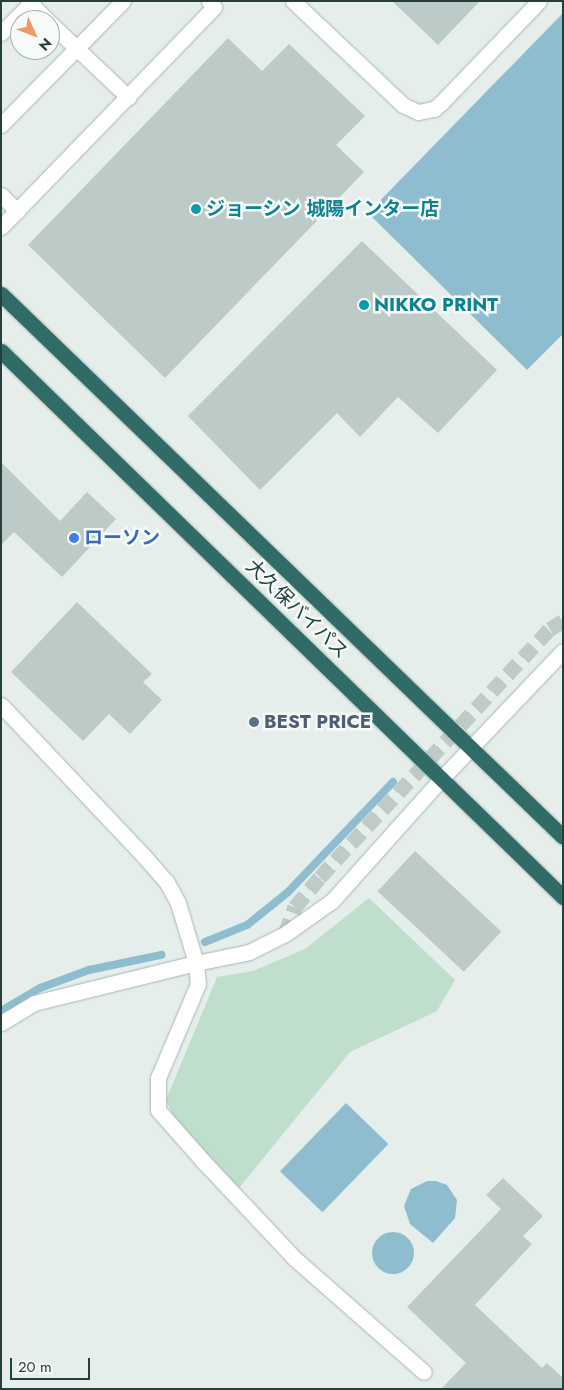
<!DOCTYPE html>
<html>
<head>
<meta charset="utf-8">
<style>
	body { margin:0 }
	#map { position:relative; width:564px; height:1390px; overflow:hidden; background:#e5eeeb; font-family:Jost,"Noto Sans JP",sans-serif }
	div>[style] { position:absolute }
	.green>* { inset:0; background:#bfdecc }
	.water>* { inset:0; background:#8fbdd0; transform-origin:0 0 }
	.round { border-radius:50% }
	.stream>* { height:8px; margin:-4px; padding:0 4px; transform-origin:4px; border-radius:4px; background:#8fbdd0 }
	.building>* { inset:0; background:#bdcbc8; transform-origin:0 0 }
	.minor-tunnel>* { height:15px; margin-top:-7.5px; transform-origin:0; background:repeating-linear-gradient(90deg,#becbc8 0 15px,transparent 0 23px) }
	.roads { filter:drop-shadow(0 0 1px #a7b6b3) drop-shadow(0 0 1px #a7b6b3) }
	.minor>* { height:15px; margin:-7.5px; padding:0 7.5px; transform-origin:7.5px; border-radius:7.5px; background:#fff }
	.highway>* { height:15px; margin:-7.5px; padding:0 7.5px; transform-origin:7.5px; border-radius:7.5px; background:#316b68 }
	.dots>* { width:14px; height:14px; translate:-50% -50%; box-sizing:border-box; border:2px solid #f6faf9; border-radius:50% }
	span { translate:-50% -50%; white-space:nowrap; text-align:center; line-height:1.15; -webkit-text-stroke:5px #f6faf9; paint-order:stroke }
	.culture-label { font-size:19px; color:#0d838f; font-weight:700 }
	.left { translate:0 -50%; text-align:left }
	.shop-label { font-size:19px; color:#366cbe; font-weight:700 }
	.street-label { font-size:19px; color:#243f3c }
	.service-label { font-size:19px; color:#4e5e75; font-weight:700 }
	.frame { position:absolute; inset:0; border:2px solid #243f3c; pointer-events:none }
	.north { position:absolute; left:10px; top:10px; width:50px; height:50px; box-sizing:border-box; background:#f6faf9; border:1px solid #a2afad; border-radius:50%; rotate:133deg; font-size:14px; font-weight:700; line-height:20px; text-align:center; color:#243f3c }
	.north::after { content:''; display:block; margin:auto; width:18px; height:22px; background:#ed9a63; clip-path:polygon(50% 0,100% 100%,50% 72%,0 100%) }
	.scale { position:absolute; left:10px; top:1358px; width:80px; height:22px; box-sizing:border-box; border:2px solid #243f3c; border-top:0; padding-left:6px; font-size:15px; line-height:18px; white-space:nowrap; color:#243f3c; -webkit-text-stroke:4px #f6faf9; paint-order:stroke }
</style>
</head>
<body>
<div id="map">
	<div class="green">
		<i style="clip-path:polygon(369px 898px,455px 980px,437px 1011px,350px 1052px,239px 1188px,177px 1124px,166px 1100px,217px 977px,253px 971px,305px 949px)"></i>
	</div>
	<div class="water">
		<i style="clip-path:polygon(563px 13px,563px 334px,527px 370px,368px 213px)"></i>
		<i style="left:346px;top:1103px;width:59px;height:95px;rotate:44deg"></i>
		<i style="clip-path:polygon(427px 1181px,436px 1181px,447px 1185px,457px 1200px,455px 1218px,433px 1243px,410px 1224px,404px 1206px,411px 1189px)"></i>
		<i class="round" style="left:372px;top:1232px;width:42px;height:42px"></i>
	</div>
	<div class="stream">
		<i style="left:205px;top:942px;width:45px;rotate:-22deg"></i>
		<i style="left:247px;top:925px;width:53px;rotate:-38.8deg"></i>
		<i style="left:288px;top:892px;width:152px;rotate:-46.3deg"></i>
		<i style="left:1px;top:1011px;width:45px;rotate:-30.5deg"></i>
		<i style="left:40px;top:988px;width:52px;rotate:-20.2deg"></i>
		<i style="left:89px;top:970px;width:74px;rotate:-11.8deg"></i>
	</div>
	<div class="building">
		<i style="clip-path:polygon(392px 1px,480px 1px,438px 45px)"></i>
		<i style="clip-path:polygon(228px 38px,262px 71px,289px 44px,365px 116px,336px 145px,364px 172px,165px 378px,28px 245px)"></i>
		<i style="clip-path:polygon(362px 241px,497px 370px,438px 433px,398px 397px,360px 437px,337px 413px,260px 490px,188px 416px)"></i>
		<i style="clip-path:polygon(1px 462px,60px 521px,87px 492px,116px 519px,62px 577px,14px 532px,1px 545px)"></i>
		<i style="clip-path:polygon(77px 602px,152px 674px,143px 682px,162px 700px,130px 734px,109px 714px,83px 741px,11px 672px)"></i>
		<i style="left:415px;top:851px;width:118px;height:55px;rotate:43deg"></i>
		<i style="clip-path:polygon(503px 1178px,543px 1216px,523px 1236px,532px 1244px,475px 1305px,542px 1368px,547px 1363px,563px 1378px,563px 1389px,441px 1389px,466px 1363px,407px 1307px,501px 1209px,486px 1195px)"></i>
	</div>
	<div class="minor-tunnel">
		<i style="left:285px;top:934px;width:29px;rotate:-70deg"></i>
		<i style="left:295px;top:907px;width:39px;rotate:-50deg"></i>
		<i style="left:320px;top:877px;width:338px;rotate:-47.2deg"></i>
		<i style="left:550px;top:629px;width:15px;rotate:-32deg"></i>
	</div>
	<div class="roads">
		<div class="minor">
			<i style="left:28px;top:1px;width:27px;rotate:45deg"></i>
			<i style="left:293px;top:1px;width:151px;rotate:43.4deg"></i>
			<i style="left:403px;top:105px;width:17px;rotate:25deg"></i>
			<i style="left:418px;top:112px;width:16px;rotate:-11deg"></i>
			<i style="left:434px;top:109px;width:9px;rotate:-41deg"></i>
			<i style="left:441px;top:103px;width:141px;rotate:-46.1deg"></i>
			<i style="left:50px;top:23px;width:108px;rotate:43.5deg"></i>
			<i style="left:1px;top:33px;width:45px;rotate:-45deg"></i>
			<i style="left:1px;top:125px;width:174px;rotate:-45.5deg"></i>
			<i style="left:1px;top:195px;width:23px;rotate:45deg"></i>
			<i style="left:1px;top:227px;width:306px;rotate:-45.9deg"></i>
			<i style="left:214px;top:7px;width:8px;rotate:-130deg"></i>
			<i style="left:1px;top:705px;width:207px;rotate:46.6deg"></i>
			<i style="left:143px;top:855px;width:35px;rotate:49deg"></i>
			<i style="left:166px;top:881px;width:25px;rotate:61deg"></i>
			<i style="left:178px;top:903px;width:63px;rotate:73.3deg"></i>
			<i style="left:196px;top:963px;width:21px;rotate:85deg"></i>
			<i style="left:198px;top:984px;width:102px;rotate:113.1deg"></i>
			<i style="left:158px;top:1078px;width:32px;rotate:90deg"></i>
			<i style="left:158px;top:1110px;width:68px;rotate:48.6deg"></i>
			<i style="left:203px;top:1161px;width:132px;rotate:46.8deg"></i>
			<i style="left:293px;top:1257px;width:174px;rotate:41.3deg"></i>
			<i style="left:1px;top:1023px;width:39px;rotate:-31deg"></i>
			<i style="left:34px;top:1003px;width:167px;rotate:-13.9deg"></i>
			<i style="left:196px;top:963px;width:54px;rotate:-11.7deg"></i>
			<i style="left:249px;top:952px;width:40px;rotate:-26.6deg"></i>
			<i style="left:285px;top:934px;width:57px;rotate:-35.1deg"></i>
			<i style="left:332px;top:901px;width:165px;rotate:-48.2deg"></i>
			<i style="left:442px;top:778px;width:175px;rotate:-46.4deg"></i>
		</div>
		<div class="highway">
			<i style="left:1px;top:294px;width:781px;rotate:44.01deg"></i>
			<i style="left:1px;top:351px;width:784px;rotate:44.17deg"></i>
		</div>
	</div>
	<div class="dots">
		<i style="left:196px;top:209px;background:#0f9aa8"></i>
		<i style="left:364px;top:305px;background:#0f9aa8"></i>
		<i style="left:74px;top:538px;background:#3f7fe0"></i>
		<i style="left:254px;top:722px;background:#5c6f8a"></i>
	</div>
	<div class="culture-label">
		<span class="left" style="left:206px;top:209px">ジョーシン 城陽インター店</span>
		<span class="left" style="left:374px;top:305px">NIKKO PRINT</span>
	</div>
	<div class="shop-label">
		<span class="left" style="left:84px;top:538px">ローソン</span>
	</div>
	<div class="street-label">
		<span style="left:297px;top:609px;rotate:44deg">大久保バイパス</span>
	</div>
	<div class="service-label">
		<span class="left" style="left:264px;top:722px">BEST PRICE</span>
	</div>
	<div class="frame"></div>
	<div class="north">N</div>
	<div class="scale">20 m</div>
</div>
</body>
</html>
